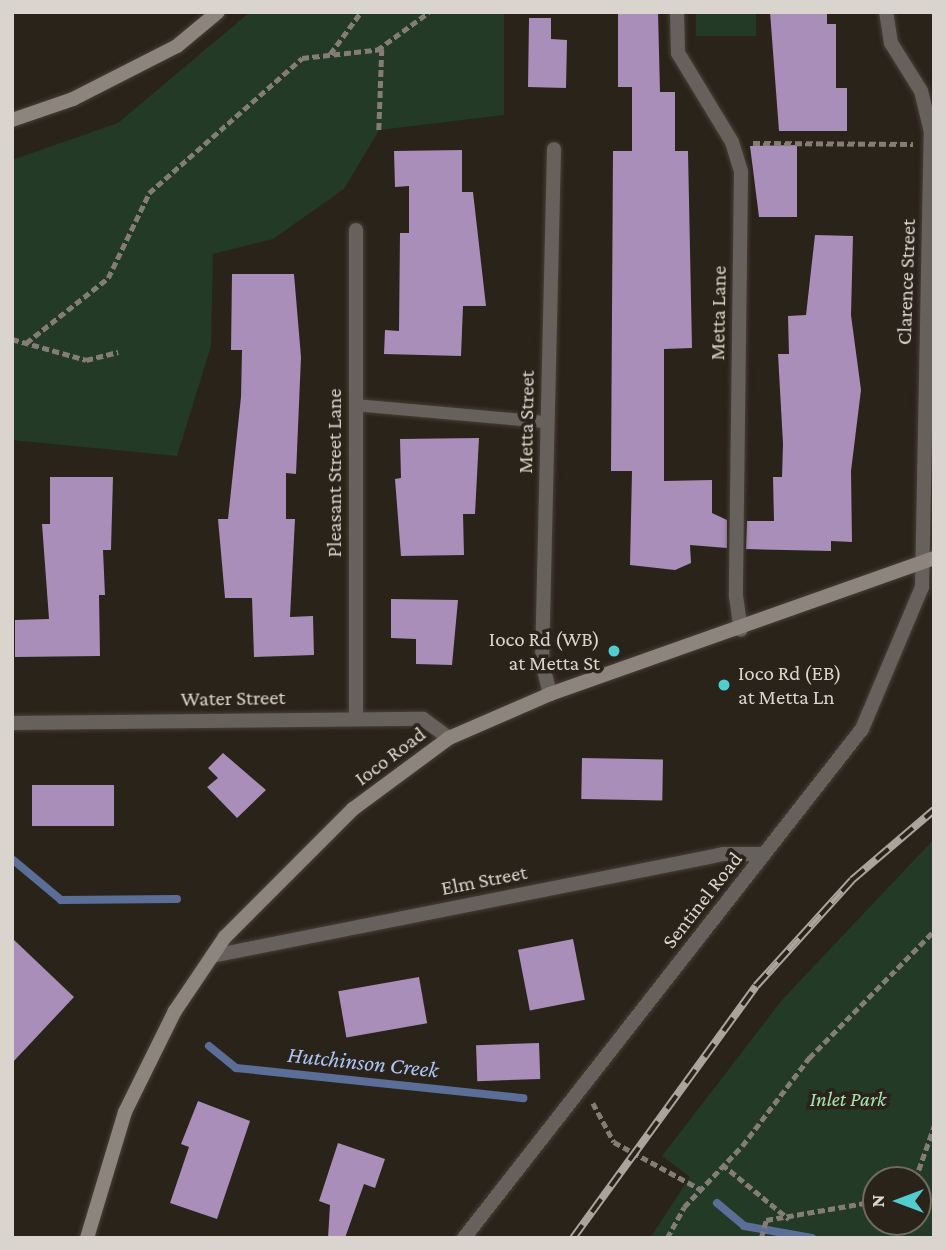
<!DOCTYPE html>
<html>
<head>
<meta charset="utf-8">
<style>
	body { margin:0 }
	#map { position:relative; width:946px; height:1250px; overflow:hidden; background:#2a2319; font-family:"Crimson Pro",serif }
	div>[style] { position:absolute }
	.green>* { inset:0; background:#223a26; transform-origin:0 0 }
	.stream>* { height:8px; margin:-4px; padding:0 4px; transform-origin:4px; border-radius:4px; background:#5b6e97 }
	.building>* { inset:0; background:#a88eb9; transform-origin:0 0 }
	.path>* { height:4.5px; margin-top:-2.25px; transform-origin:0; background:repeating-linear-gradient(90deg,#837d75 0 7px,transparent 0 10.5px) }
	.roads { filter:drop-shadow(0 0 2px #463f36) drop-shadow(0 0 2px #463f36) }
	.service>* { height:12px; margin:-6px; padding:0 6px; transform-origin:6px; border-radius:6px; background:#67615e }
	.minor>* { height:14px; margin:-7px; padding:0 7px; transform-origin:7px; border-radius:7px; background:#67615e }
	.secondary>* { height:14px; margin:-7px; padding:0 7px; transform-origin:7px; border-radius:7px; background:#8d847e }
	.rail>* { height:8px; margin-top:-4px; transform-origin:0; background:repeating-linear-gradient(90deg,#2a2319 0 16px,#aaa49d 0 32px); box-sizing:border-box; border-block:2px solid #aaa49d }
	.dots>* { width:19px; height:19px; translate:-50% -50%; box-sizing:border-box; border:4px solid #2a2319; border-radius:50% }
	span { translate:-50% -50%; white-space:nowrap; text-align:center; line-height:1.15; -webkit-text-stroke:7px #2a2319; paint-order:stroke }
	.street-label { font-size:21px; color:#d9d4ce }
	.poi-label { font-size:21px; color:#d9d4ce }
	.right { translate:-100% -50%; text-align:right }
	.left { translate:0 -50%; text-align:left }
	.park-label { font-size:21px; color:#a6e5af; font-style:italic }
	.water-label { font-size:23px; color:#acc5f9; font-style:italic }
	.frame { position:absolute; inset:0; border:14px solid #d9d4ce; pointer-events:none }
	.north { position:absolute; left:862px; top:1166px; width:70px; height:70px; box-sizing:border-box; background:#2a2319; border:2px solid #706a61; border-radius:50%; rotate:270deg; font-size:19px; font-weight:700; line-height:28px; text-align:center; color:#d9d4ce }
	.north::after { content:''; display:block; margin:auto; width:24px; height:32px; background:#52cdcf; clip-path:polygon(50% 0,100% 100%,50% 72%,0 100%) }
</style>
</head>
<body>
<div id="map">
	<div class="green">
		<i style="clip-path:polygon(250px 12px,504px 12px,504px 115px,379px 130px,344px 189px,273px 239px,213px 254px,211px 346px,177px 456px,12px 440px,12px 160px,118px 123px)"></i>
		<i style="left:696px;top:12px;width:60px;height:24px"></i>
		<i style="clip-path:polygon(evenodd,934px 839px,934px 1238px,650px 1238px,690px 1177px,662px 1156px,782px 1000px,934px 839px,918px 1180px,918px 1222px,876px 1222px,876px 1180px,918px 1180px)"></i>
	</div>
	<div class="stream">
		<i style="left:12px;top:859px;width:64px;rotate:39.9deg"></i>
		<i style="left:61px;top:900px;width:116px;rotate:-0.5deg"></i>
		<i style="left:209px;top:1046px;width:35px;rotate:39deg"></i>
		<i style="left:236px;top:1068px;width:289px;rotate:6deg"></i>
		<i style="left:717px;top:1203px;width:35px;rotate:40deg"></i>
		<i style="left:744px;top:1226px;width:69px;rotate:10deg"></i>
	</div>
	<div class="building">
		<i style="clip-path:polygon(618px 12px,658px 12px,660px 92px,675px 92px,675px 151px,688px 151px,692px 348px,664px 349px,664px 481px,712px 480px,712px 513px,727px 520px,727px 548px,690px 545px,691px 563px,675px 570px,630px 565px,632px 471px,611px 471px,613px 151px,632px 151px,632px 87px,618px 87px)"></i>
		<i style="clip-path:polygon(770px 12px,827px 12px,827px 24px,836px 24px,836px 88px,847px 88px,847px 131px,779px 131px)"></i>
		<i style="clip-path:polygon(529px 18px,551px 18px,551px 39px,567px 40px,566px 88px,528px 87px)"></i>
		<i style="clip-path:polygon(797px 145px,797px 217px,759px 217px,750px 146px)"></i>
		<i style="clip-path:polygon(462px 150px,462px 192px,473px 192px,486px 306px,463px 306px,461px 356px,384px 354px,385px 330px,399px 331px,400px 233px,409px 233px,409px 186px,395px 187px,394px 151px)"></i>
		<i style="clip-path:polygon(815px 235px,853px 236px,851px 315px,861px 390px,851px 471px,852px 542px,831px 541px,831px 551px,746px 549px,747px 521px,774px 521px,773px 477px,782px 477px,783px 444px,778px 354px,789px 354px,788px 316px,806px 315px)"></i>
		<i style="clip-path:polygon(232px 274px,294px 274px,301px 357px,296px 474px,286px 473px,286px 519px,295px 519px,290px 617px,313px 616px,314px 655px,254px 657px,252px 598px,225px 598px,218px 519px,228px 519px,241px 397px,242px 350px,231px 350px)"></i>
		<i style="clip-path:polygon(479px 438px,475px 514px,463px 514px,464px 555px,401px 556px,395px 479px,401px 478px,400px 439px)"></i>
		<i style="clip-path:polygon(50px 477px,113px 477px,111px 550px,103px 550px,105px 595px,99px 595px,100px 656px,15px 657px,15px 620px,49px 619px,42px 524px,50px 524px)"></i>
		<i style="clip-path:polygon(391px 599px,458px 600px,452px 665px,416px 664px,416px 639px,391px 638px)"></i>
		<i style="clip-path:polygon(223px 753px,266px 790px,237px 818px,207px 787px,218px 778px,208px 768px)"></i>
		<i style="left:582px;top:758px;width:81px;height:41px;rotate:1deg"></i>
		<i style="left:114px;top:785px;width:41px;height:82px;rotate:90deg"></i>
		<i style="clip-path:polygon(12px 938px,74px 997px,12px 1063px)"></i>
		<i style="left:573px;top:939px;width:62px;height:56px;rotate:79deg"></i>
		<i style="left:419px;top:977px;width:47px;height:82px;rotate:80deg"></i>
		<i style="left:539px;top:1043px;width:36px;height:63px;rotate:88deg"></i>
		<i style="clip-path:polygon(198px 1101px,250px 1121px,217px 1219px,170px 1203px,189px 1147px,181px 1144px)"></i>
		<i style="clip-path:polygon(338px 1143px,385px 1159px,375px 1188px,364px 1184px,345px 1238px,328px 1238px,330px 1205px,319px 1201px)"></i>
	</div>
	<div class="path">
		<i style="left:377px;top:50px;width:64px;rotate:-36.2deg"></i>
		<i style="left:330px;top:54px;width:52px;rotate:-53.6deg"></i>
		<i style="left:753px;top:143px;width:160px;rotate:0.4deg"></i>
		<i style="left:12px;top:339px;width:77px;rotate:15.8deg"></i>
		<i style="left:86px;top:360px;width:33px;rotate:-14deg"></i>
		<i style="left:26px;top:343px;width:105px;rotate:-38.4deg"></i>
		<i style="left:108px;top:278px;width:94px;rotate:-64.2deg"></i>
		<i style="left:149px;top:193px;width:204px;rotate:-41.4deg"></i>
		<i style="left:302px;top:58px;width:81px;rotate:-6.4deg"></i>
		<i style="left:382px;top:49px;width:81px;rotate:92.1deg"></i>
		<i style="left:593px;top:1103px;width:44px;rotate:61.7deg"></i>
		<i style="left:614px;top:1142px;width:98px;rotate:28.7deg"></i>
		<i style="left:722px;top:1164px;width:87px;rotate:39.4deg"></i>
		<i style="left:915px;top:1180px;width:57px;rotate:-70.6deg"></i>
		<i style="left:667px;top:1238px;width:35px;rotate:-61deg"></i>
		<i style="left:684px;top:1207px;width:84px;rotate:-46.4deg"></i>
		<i style="left:742px;top:1146px;width:111px;rotate:-52.7deg"></i>
		<i style="left:809px;top:1058px;width:178px;rotate:-45.5deg"></i>
		<i style="left:761px;top:1238px;width:19px;rotate:-74deg"></i>
		<i style="left:766px;top:1220px;width:112px;rotate:-9.8deg"></i>
	</div>
	<div class="roads">
		<div class="service">
			<i style="left:355px;top:405px;width:193px;rotate:5.1deg"></i>
		</div>
		<div class="minor">
			<i style="left:677px;top:12px;width:41px;rotate:88.6deg"></i>
			<i style="left:678px;top:53px;width:104px;rotate:58.8deg"></i>
			<i style="left:732px;top:142px;width:31px;rotate:73deg"></i>
			<i style="left:741px;top:172px;width:424px;rotate:90.7deg"></i>
			<i style="left:736px;top:596px;width:34px;rotate:82deg"></i>
			<i style="left:356px;top:230px;width:487px;rotate:90deg"></i>
			<i style="left:550px;top:694px;width:32px;rotate:-104deg"></i>
			<i style="left:542px;top:663px;width:514px;rotate:-88.66deg"></i>
			<i style="left:12px;top:723px;width:411px;rotate:-0.6deg"></i>
			<i style="left:423px;top:719px;width:32px;rotate:36deg"></i>
			<i style="left:212px;top:956px;width:522px;rotate:-11.27deg"></i>
			<i style="left:724px;top:854px;width:40px"></i>
			<i style="left:464px;top:1238px;width:646px;rotate:-51.98deg"></i>
			<i style="left:862px;top:729px;width:154px;rotate:-67.1deg"></i>
			<i style="left:922px;top:587px;width:455px;rotate:-88.9deg"></i>
			<i style="left:931px;top:132px;width:42px;rotate:-103.7deg"></i>
			<i style="left:921px;top:91px;width:57px;rotate:-122deg"></i>
			<i style="left:891px;top:43px;width:31px;rotate:-99deg"></i>
		</div>
		<div class="secondary">
			<i style="left:12px;top:120px;width:65px;rotate:-19deg"></i>
			<i style="left:73px;top:99px;width:117px;rotate:-27deg"></i>
			<i style="left:177px;top:46px;width:53px;rotate:-39.7deg"></i>
			<i style="left:87px;top:1238px;width:132px;rotate:-73.2deg"></i>
			<i style="left:125px;top:1112px;width:113px;rotate:-63.7deg"></i>
			<i style="left:175px;top:1011px;width:89px;rotate:-56deg"></i>
			<i style="left:225px;top:937px;width:181px;rotate:-45deg"></i>
			<i style="left:353px;top:809px;width:119px;rotate:-36.5deg"></i>
			<i style="left:449px;top:738px;width:110px;rotate:-23.5deg"></i>
			<i style="left:550px;top:694px;width:407px;rotate:-19.5deg"></i>
		</div>
	</div>
	<div class="rail">
		<i style="left:573px;top:1238px;width:311px;rotate:-54deg"></i>
		<i style="left:756px;top:986px;width:143px;rotate:-47.8deg"></i>
		<i style="left:852px;top:880px;width:108px;rotate:-40.5deg"></i>
	</div>
	<div class="dots">
		<i style="left:614px;top:651px;background:#52cdcf"></i>
		<i style="left:724px;top:685px;background:#52cdcf"></i>
	</div>
	<div class="street-label">
		<span style="left:906px;top:282px;rotate:-88deg">Clarence Street</span>
		<span style="left:718px;top:313px;rotate:-89deg">Metta Lane</span>
		<span style="left:526px;top:422px;rotate:-89deg">Metta Street</span>
		<span style="left:334px;top:473px;rotate:-90deg">Pleasant Street Lane</span>
		<span style="left:233px;top:698px;rotate:-1deg">Water Street</span>
		<span style="left:390px;top:756px;rotate:-37deg">Ioco Road</span>
		<span style="left:484px;top:880px;rotate:-11deg">Elm Street</span>
		<span style="left:702px;top:900px;rotate:-52deg">Sentinel Road</span>
	</div>
	<div class="poi-label">
		<span class="right" style="left:600px;top:651px">Ioco Rd (WB)<br>at Metta St</span>
		<span class="left" style="left:738px;top:685px">Ioco Rd (EB)<br>at Metta Ln</span>
	</div>
	<div class="park-label">
		<span style="left:848px;top:1099px">Inlet Park</span>
	</div>
	<div class="water-label">
		<span style="left:363px;top:1062px;rotate:6deg">Hutchinson Creek</span>
	</div>
	<div class="frame"></div>
	<div class="north">N</div>
</div>
</body>
</html>
